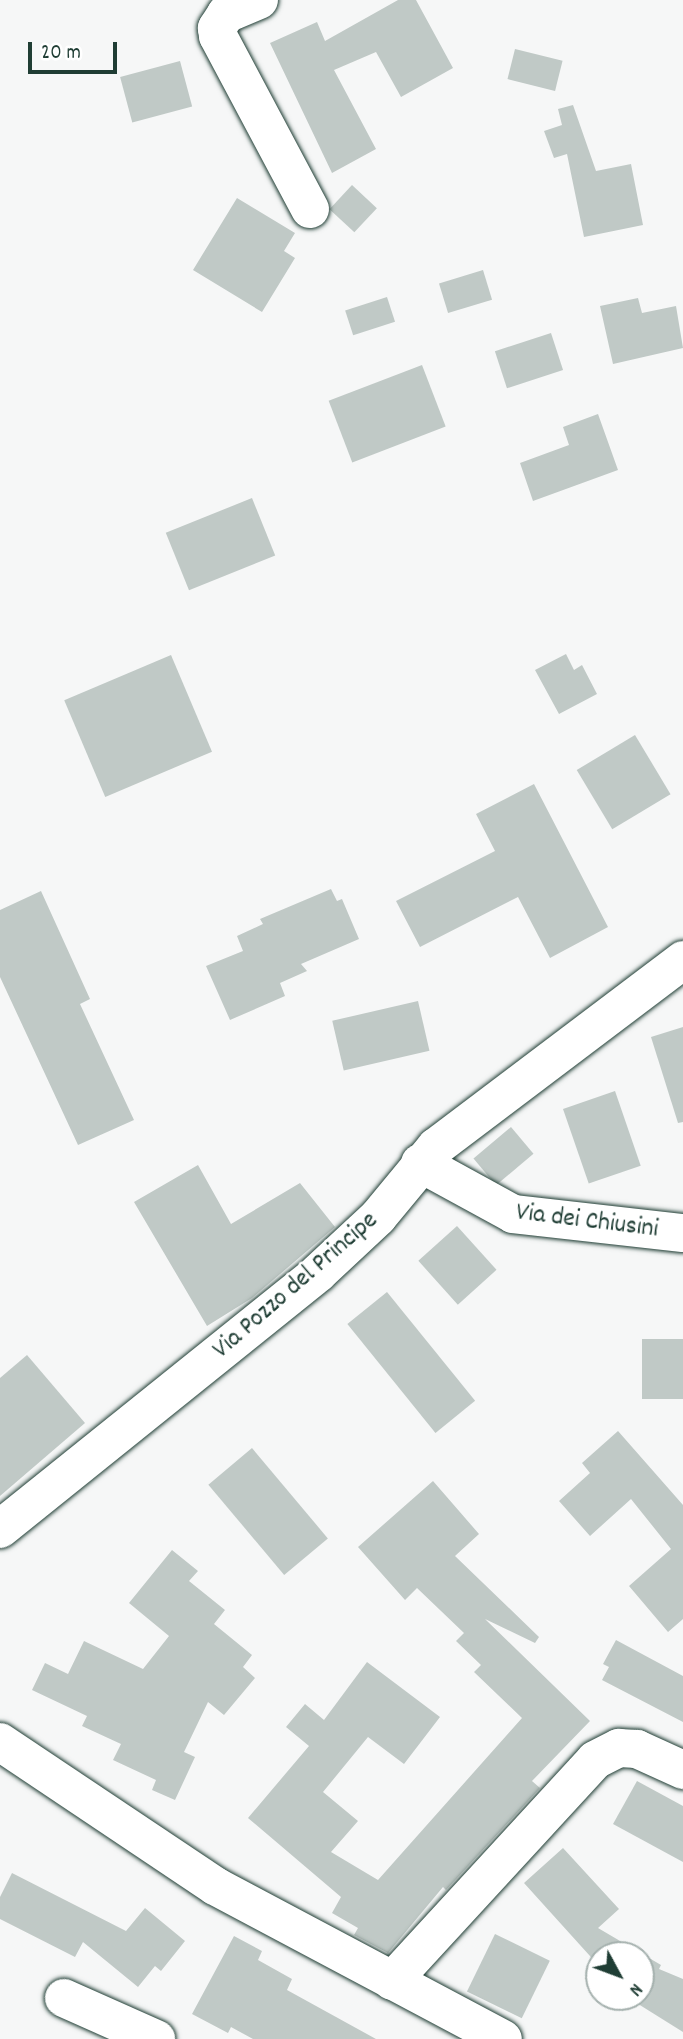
<!DOCTYPE html>
<html>
<head>
<meta charset="utf-8">
<style>
	body { margin:0 }
	#map { position:relative; width:683px; height:2039px; overflow:hidden; background:#f6f7f7; font-family:Dekko,sans-serif }
	div>[style] { position:absolute }
	.building>* { inset:0; background:#c0c9c6; transform-origin:0 0 }
	.roads { filter:drop-shadow(0 0 2px #1f3d34) drop-shadow(0 0 2px #1f3d34) }
	.minor>* { height:38px; margin:-19px; padding:0 19px; transform-origin:19px; border-radius:19px; background:#fff }
	span { translate:-50% -50%; white-space:nowrap; text-align:center; line-height:1.15; -webkit-text-stroke:5px #fff; paint-order:stroke }
	.street-label { font-size:26px; color:#1f3d34 }
	.north { position:absolute; left:585px; top:1941px; width:70px; height:70px; box-sizing:border-box; background:#fff; border:2px solid #a5b1ae; border-radius:50%; rotate:131deg; font-size:19px; font-weight:700; line-height:28px; text-align:center; color:#1f3d34 }
	.north::after { content:''; display:block; margin:auto; width:24px; height:32px; background:#1f3d34; clip-path:polygon(50% 0,100% 100%,50% 72%,0 100%) }
	.scale { position:absolute; left:28px; top:42px; width:89px; height:32px; box-sizing:border-box; border:4px solid #1f3d34; border-top:0; padding-left:9px; font-size:21px; line-height:24px; white-space:nowrap; color:#1f3d34; -webkit-text-stroke:5px #fff; paint-order:stroke }
</style>
</head>
<body>
<div id="map">
	<div class="building">
		<i style="clip-path:polygon(398px 0,416px 0,453px 68px,401px 97px,376px 52px,334px 70px,376px 149px,332px 173px,270px 43px,317px 22px,325px 41px)"></i>
		<i style="left:515px;top:49px;width:49px;height:31px;rotate:14deg"></i>
		<i style="left:180px;top:61px;width:47px;height:62px;rotate:75deg"></i>
		<i style="clip-path:polygon(573px 105px,596px 171px,631px 164px,643px 225px,584px 237px,567px 154px,554px 158px,544px 131px,562px 125px,558px 109px)"></i>
		<i style="left:352px;top:185px;width:34px;height:33px;rotate:43deg"></i>
		<i style="clip-path:polygon(237px 198px,295px 233px,284px 251px,295px 258px,262px 312px,193px 270px)"></i>
		<i style="left:483px;top:270px;width:31px;height:46px;rotate:73deg"></i>
		<i style="left:387px;top:297px;width:26px;height:44px;rotate:72deg"></i>
		<i style="clip-path:polygon(638px 298px,642px 313px,676px 306px,683px 348px,613px 364px,600px 306px)"></i>
		<i style="left:551px;top:333px;width:39px;height:59px;rotate:72deg"></i>
		<i style="left:422px;top:365px;width:66px;height:100px;rotate:69deg"></i>
		<i style="clip-path:polygon(598px 414px,618px 470px,533px 501px,520px 463px,569px 445px,563px 427px)"></i>
		<i style="left:252px;top:498px;width:62px;height:93px;rotate:68deg"></i>
		<i style="clip-path:polygon(566px 654px,574px 670px,582px 665px,597px 694px,559px 714px,535px 670px)"></i>
		<i style="left:171px;top:655px;width:105px;height:116px;rotate:67deg"></i>
		<i style="left:635px;top:735px;width:69px;height:68px;rotate:59deg"></i>
		<i style="clip-path:polygon(534px 784px,608px 927px,550px 958px,518px 897px,420px 947px,396px 901px,495px 851px,476px 814px)"></i>
		<i style="clip-path:polygon(331px 889px,337px 901px,342px 899px,359px 939px,301px 964px,307px 971px,280px 983px,285px 996px,230px 1020px,206px 966px,243px 951px,237px 936px,263px 924px,260px 919px)"></i>
		<i style="clip-path:polygon(41px 891px,90px 999px,80px 1004px,134px 1120px,78px 1145px,0 977px,0 910px)"></i>
		<i style="left:418px;top:1001px;width:51px;height:88px;rotate:77deg"></i>
		<i style="clip-path:polygon(683px 1027px,683px 1122px,678px 1123px,651px 1037px)"></i>
		<i style="left:615px;top:1091px;width:79px;height:55px;rotate:71deg"></i>
		<i style="left:511px;top:1127px;width:35px;height:49px;rotate:50deg"></i>
		<i style="clip-path:polygon(198px 1165px,231px 1224px,300px 1183px,335px 1227px,252px 1298px,207px 1326px,134px 1202px)"></i>
		<i style="left:457px;top:1226px;width:59px;height:52px;rotate:48deg"></i>
		<i style="left:387px;top:1292px;width:140px;height:51px;rotate:51deg"></i>
		<i style="left:683px;top:1339px;width:60px;height:41px;rotate:90deg"></i>
		<i style="clip-path:polygon(27px 1355px,85px 1423px,0 1496px,0 1378px)"></i>
		<i style="clip-path:polygon(618px 1431px,683px 1505px,683px 1619px,668px 1632px,629px 1586px,671px 1549px,631px 1499px,590px 1536px,559px 1501px,590px 1473px,582px 1463px)"></i>
		<i style="left:252px;top:1448px;width:118px;height:57px;rotate:50deg"></i>
		<i style="clip-path:polygon(433px 1481px,479px 1534px,455px 1556px,539px 1637px,535px 1643px,485px 1619px,590px 1721px,532px 1781px,540px 1788px,446px 1890px,443px 1887px,388px 1953px,354px 1935px,358px 1928px,332px 1913px,341px 1897px,248px 1818px,309px 1746px,286px 1727px,305px 1704px,324px 1720px,367px 1662px,440px 1717px,404px 1764px,368px 1737px,323px 1792px,358px 1821px,331px 1852px,378px 1880px,522px 1718px,474px 1672px,481px 1665px,456px 1641px,464px 1633px,417px 1588px,405px 1600px,358px 1547px)"></i>
		<i style="clip-path:polygon(172px 1550px,198px 1571px,189px 1581px,225px 1610px,214px 1624px,252px 1655px,243px 1667px,255px 1678px,224px 1715px,208px 1702px,184px 1752px,195px 1757px,175px 1800px,152px 1790px,156px 1780px,113px 1760px,121px 1744px,82px 1726px,87px 1716px,32px 1690px,45px 1663px,68px 1674px,84px 1641px,143px 1669px,169px 1636px,129px 1603px)"></i>
		<i style="clip-path:polygon(616px 1640px,683px 1676px,683px 1722px,602px 1680px,609px 1667px,603px 1664px)"></i>
		<i style="clip-path:polygon(637px 1781px,683px 1806px,683px 1862px,613px 1824px)"></i>
		<i style="clip-path:polygon(563px 1848px,619px 1909px,598px 1928px,661px 1965px,659px 1969px,683px 1979px,683px 2032px,627px 1997px,641px 1997px,641px 1955px,599px 1955px,599px 1966px,524px 1883px)"></i>
		<i style="clip-path:polygon(12px 1873px,126px 1931px,145px 1908px,185px 1941px,161px 1971px,155px 1966px,138px 1987px,83px 1942px,75px 1957px,0 1919px,0 1897px)"></i>
		<i style="left:495px;top:1934px;width:61px;height:64px;rotate:26deg"></i>
		<i style="clip-path:polygon(234px 1936px,262px 1951px,258px 1960px,292px 1979px,287px 1990px,376px 2039px,253px 2039px,231px 2027px,228px 2033px,192px 2014px)"></i>
	</div>
	<div class="roads">
		<div class="minor">
			<i style="left:259px;top:0;width:36px;rotate:157deg"></i>
			<i style="left:226px;top:14px;width:17px;rotate:123deg"></i>
			<i style="left:217px;top:28px;width:8px;rotate:83deg"></i>
			<i style="left:218px;top:36px;width:196px;rotate:62deg"></i>
			<i style="left:420px;top:1163px;width:106px;rotate:28.7deg"></i>
			<i style="left:513px;top:1214px;width:171px;rotate:6.4deg"></i>
			<i style="left:0;top:1529px;width:408px;rotate:-38.8deg"></i>
			<i style="left:318px;top:1273px;width:82px;rotate:-43deg"></i>
			<i style="left:378px;top:1217px;width:91px;rotate:-50.4deg"></i>
			<i style="left:436px;top:1147px;width:310px;rotate:-37.1deg"></i>
			<i style="left:0;top:1742px;width:259px;rotate:33.8deg"></i>
			<i style="left:215px;top:1886px;width:326px;rotate:28deg"></i>
			<i style="left:392px;top:1981px;width:300px;rotate:-47.4deg"></i>
			<i style="left:595px;top:1760px;width:27px;rotate:-27deg"></i>
			<i style="left:619px;top:1748px;width:18px;rotate:3deg"></i>
			<i style="left:637px;top:1749px;width:51px;rotate:24.5deg"></i>
			<i style="left:64px;top:1998px;width:101px;rotate:24deg"></i>
		</div>
	</div>
	<div class="street-label">
		<span style="left:587px;top:1222px;rotate:7deg">Via dei Chiusini</span>
		<span style="left:296px;top:1286px;rotate:-41deg">Via Pozzo del Principe</span>
	</div>
	<div class="north">N</div>
	<div class="scale">20 m</div>
</div>
</body>
</html>
